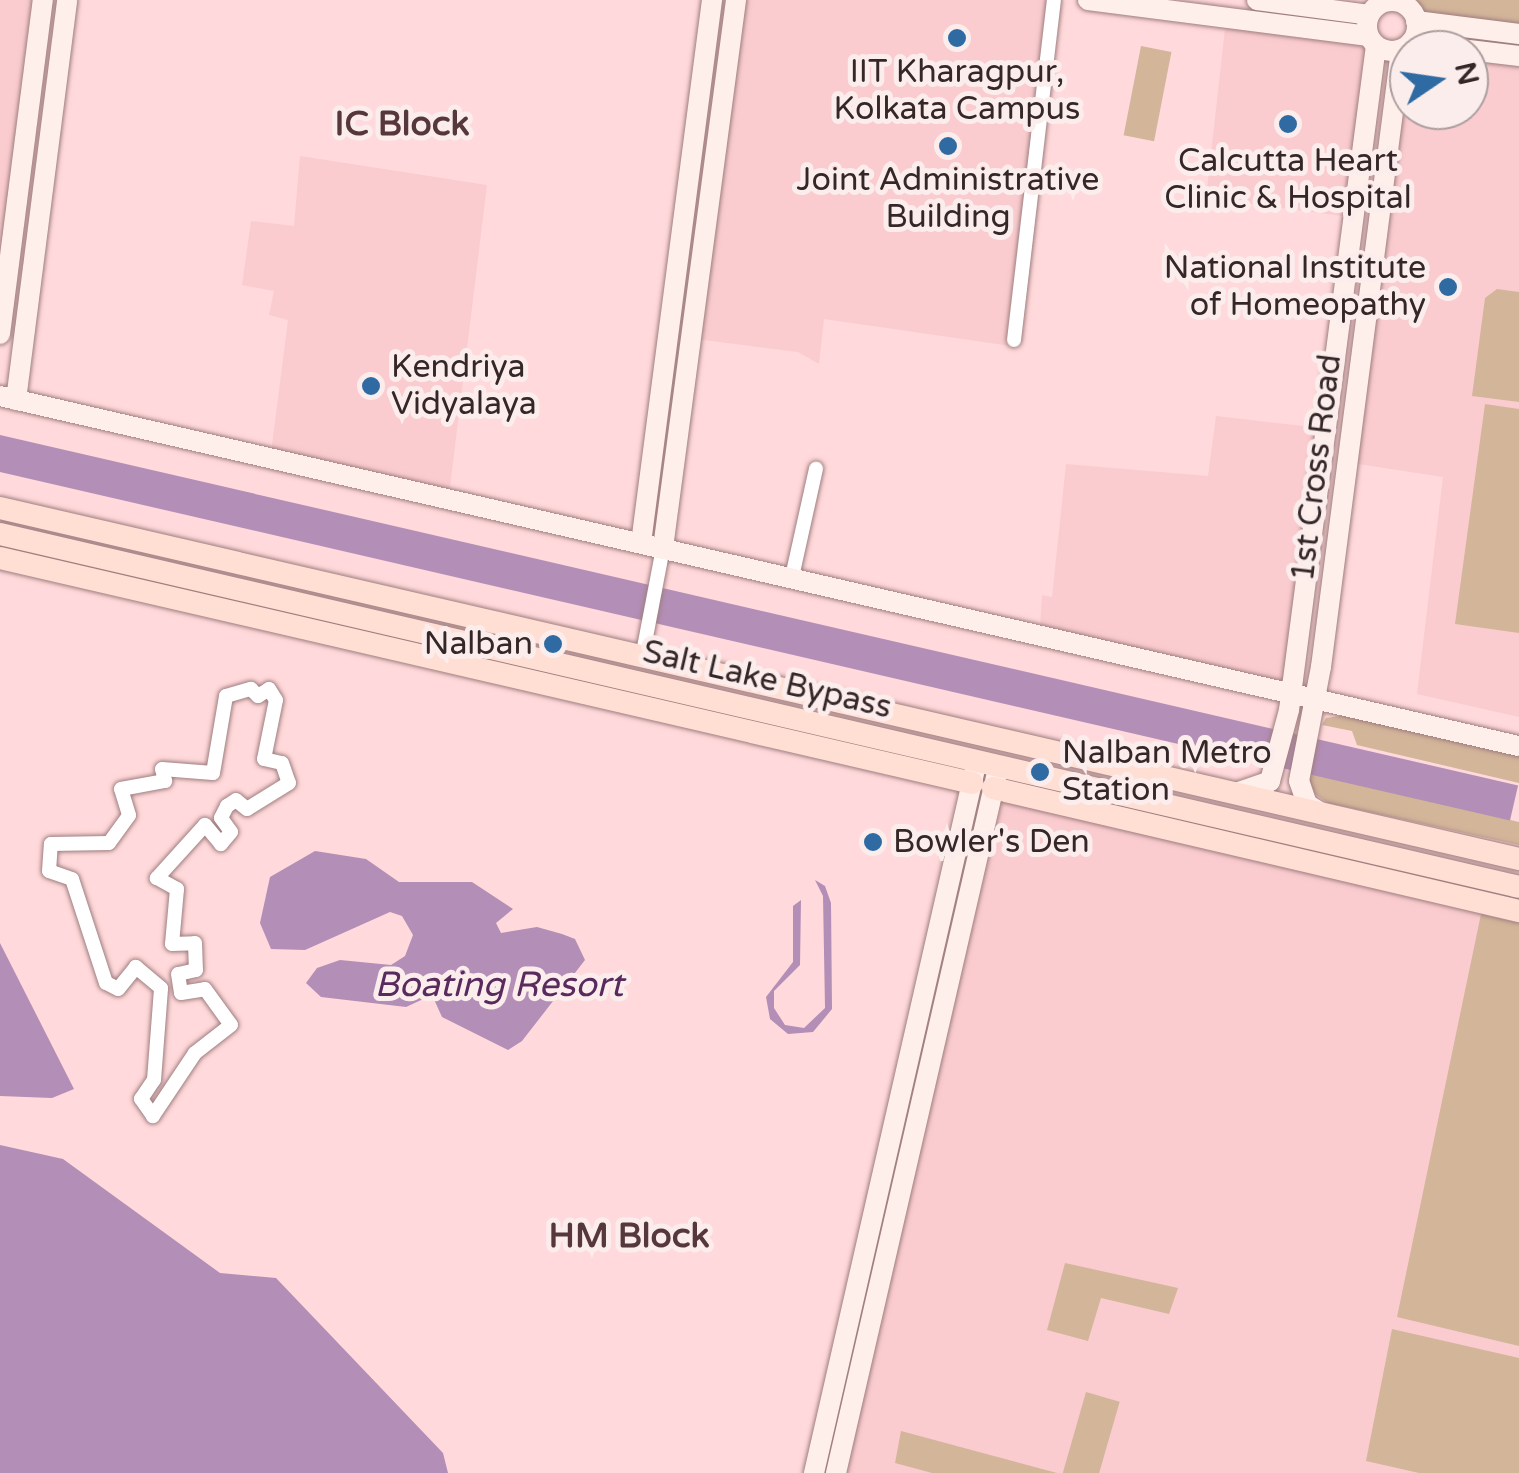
<!DOCTYPE html>
<html>
<head>
<meta charset="utf-8">
<style>
	body { margin:0 }
	#map { position:relative; width:1519px; height:1473px; overflow:hidden; background:#ffd9db; font-family:"Varela Round",sans-serif }
	div>[style] { position:absolute }
	.built>* { inset:0; background:#facccf }
	.green>* { inset:0; background:#d3b59a; transform-origin:0 0 }
	.water>* { inset:0; background:#b38eb6; transform-origin:0 0 }
	.roads { filter:drop-shadow(0 0 2px #9f7d7f) drop-shadow(0 0 2px #9f7d7f) }
	.street>* { height:14px; margin:-7px; padding:0 7px; transform-origin:7px; border-radius:7px; background:#fff }
	.secondary>* { height:20px; margin:-10px; padding:0 10px; transform-origin:10px; border-radius:10px; background:#ffefea }
	.secondary>.ring { margin:-10px; padding:0; box-sizing:content-box; background:none; border:20px solid #ffefea; border-radius:50% }
	.primary>* { height:22px; margin:-11px; padding:0 11px; transform-origin:11px; border-radius:11px; background:#ffdfd4 }
	.dots>* { width:28px; height:28px; translate:-50% -50%; box-sizing:border-box; border:5px solid #fceded; border-radius:50% }
	span { translate:-50% -50%; white-space:nowrap; text-align:center; line-height:1.15; -webkit-text-stroke:10px #fceded; paint-order:stroke }
	.poi-label { font-size:32px; color:#352728 }
	.right { translate:-100% -50%; text-align:right }
	.left { translate:0 -50%; text-align:left }
	.street-label { font-size:32px; color:#352728 }
	.neighbourhood-label { font-size:35px; color:#56383b; font-weight:700 }
	.water-label { font-size:35px; color:#592a5d; font-style:italic }
	.north { position:absolute; left:1389px; top:30px; width:100px; height:100px; box-sizing:border-box; background:#fceded; border:2px solid #ac9e9e; border-radius:50%; rotate:77deg; font-size:28px; font-weight:700; line-height:40px; text-align:center; color:#352728 }
	.north::after { content:''; display:block; margin:auto; width:35px; height:45px; background:#2f6ba2; clip-path:polygon(50% 0,100% 100%,50% 72%,0 100%) }
</style>
</head>
<body>
<div id="map">
	<div class="built">
		<i style="clip-path:polygon(0 0,35px 0,0 270px)"></i>
		<i style="clip-path:polygon(740px 0,1051px 0,1011px 346px,824px 319px,819px 364px,798px 352px,696px 339px)"></i>
		<i style="clip-path:polygon(1226px 20px,1366px 38px,1372px 50px,1350px 217px,1206px 198px)"></i>
		<i style="clip-path:polygon(1409px 54px,1409px 110px,1469px 110px,1469px 56px,1519px 62px,1519px 717px,1417px 694px,1443px 477px,1352px 463px)"></i>
		<i style="clip-path:polygon(300px 156px,487px 185px,449px 495px,271px 453px,288px 320px,269px 315px,274px 291px,242px 285px,251px 221px,294px 226px)"></i>
		<i style="clip-path:polygon(1216px 416px,1321px 428px,1291px 685px,1040px 628px,1042px 595px,1052px 597px,1066px 464px,1208px 476px)"></i>
		<i style="clip-path:polygon(1000px 798px,1519px 918px,1519px 1473px,842px 1473px)"></i>
	</div>
	<div class="green">
		<i style="clip-path:polygon(1414px 0,1519px 0,1519px 28px,1424px 17px)"></i>
		<i style="left:1141px;top:46px;width:31px;height:91px;rotate:11deg"></i>
		<i style="clip-path:polygon(1497px 289px,1519px 292px,1519px 402px,1472px 396px,1485px 298px)"></i>
		<i style="clip-path:polygon(1485px 404px,1519px 409px,1519px 633px,1455px 624px)"></i>
		<i style="clip-path:polygon(1347px 715px,1519px 755px,1519px 783px,1357px 745px,1352px 731px,1322px 725px,1326px 718px)"></i>
		<i style="clip-path:polygon(1311px 773px,1519px 822px,1519px 845px,1328px 803px,1312px 792px,1306px 779px)"></i>
		<i style="clip-path:polygon(1481px 914px,1519px 923px,1519px 1346px,1397px 1317px)"></i>
		<i style="clip-path:polygon(1065px 1263px,1178px 1288px,1169px 1314px,1101px 1298px,1088px 1341px,1047px 1330px)"></i>
		<i style="clip-path:polygon(1392px 1329px,1519px 1358px,1519px 1473px,1419px 1473px,1366px 1461px)"></i>
		<i style="left:1086px;top:1392px;width:35px;height:84px;rotate:16deg"></i>
		<i style="clip-path:polygon(901px 1431px,1057px 1473px,932px 1473px,895px 1463px)"></i>
	</div>
	<div class="water">
		<i style="left:0;top:435px;width:1558px;height:36px;rotate:13deg"></i>
		<i style="clip-path:polygon(315px 851px,366px 859px,399px 882px,472px 882px,513px 909px,496px 923px,501px 933px,537px 927px,562px 934px,575px 939px,585px 960px,522px 1041px,508px 1050px,442px 1017px,432px 995px,406px 1007px,321px 997px,306px 983px,317px 968px,340px 960px,391px 965px,405px 956px,413px 935px,402px 916px,390px 912px,305px 950px,271px 949px,260px 923px,270px 877px)"></i>
		<i style="clip-path:polygon(815px 880px,825px 886px,831px 903px,832px 1009px,813px 1032px,788px 1034px,770px 1019px,766px 997px,793px 962px,793px 906px,801px 900px,800px 965px,774px 991px,774px 1008px,785px 1025px,804px 1028px,825px 1008px,823px 896px)"></i>
		<i style="clip-path:polygon(0 943px,74px 1089px,52px 1098px,0 1096px)"></i>
		<i style="clip-path:polygon(0 1145px,63px 1159px,220px 1273px,276px 1278px,443px 1453px,448px 1473px,0 1473px)"></i>
	</div>
	<div class="roads">
		<div class="street">
			<i style="left:1014px;top:340px;width:342px;rotate:-83.3deg"></i>
			<i style="left:792px;top:577px;width:111px;rotate:-77.5deg"></i>
			<i style="left:642px;top:658px;width:112px;rotate:-79.2deg"></i>
			<i style="left:251px;top:689px;width:10px;rotate:45deg"></i>
			<i style="left:258px;top:696px;width:13px;rotate:-32deg"></i>
			<i style="left:269px;top:689px;width:13px;rotate:58deg"></i>
			<i style="left:276px;top:700px;width:60px;rotate:101.5deg"></i>
			<i style="left:264px;top:759px;width:18px;rotate:13deg"></i>
			<i style="left:282px;top:763px;width:21px;rotate:71deg"></i>
			<i style="left:289px;top:783px;width:49px;rotate:148.2deg"></i>
			<i style="left:247px;top:809px;width:14px;rotate:-141deg"></i>
			<i style="left:236px;top:800px;width:11px;rotate:146deg"></i>
			<i style="left:227px;top:806px;width:13px;rotate:117deg"></i>
			<i style="left:221px;top:818px;width:17px;rotate:54deg"></i>
			<i style="left:231px;top:832px;width:16px;rotate:130deg"></i>
			<i style="left:221px;top:844px;width:25px;rotate:-130deg"></i>
			<i style="left:205px;top:825px;width:72px;rotate:132.2deg"></i>
			<i style="left:157px;top:878px;width:23px;rotate:29deg"></i>
			<i style="left:177px;top:889px;width:55px;rotate:95.2deg"></i>
			<i style="left:172px;top:944px;width:23px;rotate:-2deg"></i>
			<i style="left:195px;top:943px;width:27px;rotate:88deg"></i>
			<i style="left:196px;top:970px;width:18px;rotate:167deg"></i>
			<i style="left:178px;top:974px;width:19px;rotate:81deg"></i>
			<i style="left:181px;top:993px;width:24px;rotate:-9deg"></i>
			<i style="left:205px;top:989px;width:44px;rotate:54.2deg"></i>
			<i style="left:231px;top:1025px;width:46px;rotate:142.1deg"></i>
			<i style="left:195px;top:1053px;width:76px;rotate:123.7deg"></i>
			<i style="left:153px;top:1116px;width:21px;rotate:-125deg"></i>
			<i style="left:141px;top:1099px;width:23px;rotate:-56deg"></i>
			<i style="left:154px;top:1080px;width:92px;rotate:-85.6deg"></i>
			<i style="left:161px;top:988px;width:33px;rotate:-140deg"></i>
			<i style="left:136px;top:967px;width:28px;rotate:129deg"></i>
			<i style="left:118px;top:989px;width:13px;rotate:-153deg"></i>
			<i style="left:106px;top:983px;width:109px;rotate:-108.1deg"></i>
			<i style="left:72px;top:879px;width:24px;rotate:-161deg"></i>
			<i style="left:49px;top:871px;width:27px;rotate:-86deg"></i>
			<i style="left:51px;top:844px;width:58px;rotate:-1deg"></i>
			<i style="left:109px;top:843px;width:34px;rotate:-54deg"></i>
			<i style="left:129px;top:815px;width:27px;rotate:-107deg"></i>
			<i style="left:121px;top:789px;width:45px;rotate:-10.3deg"></i>
			<i style="left:165px;top:781px;width:12px;rotate:-104deg"></i>
			<i style="left:162px;top:769px;width:51px;rotate:4.5deg"></i>
			<i style="left:213px;top:773px;width:78px;rotate:-80.4deg"></i>
			<i style="left:226px;top:696px;width:26px;rotate:-16deg"></i>
		</div>
		<div class="secondary">
			<i style="left:1088px;top:0;width:283px;rotate:7.3deg"></i>
			<i style="left:1257px;top:0;width:113px;rotate:7.6deg"></i>
			<i class="ring" style="left:1367px;top:1px;width:30px;height:30px"></i>
			<i style="left:1416px;top:21px;width:104px;rotate:7.2deg"></i>
			<i style="left:1410px;top:43px;width:110px;rotate:6.8deg"></i>
			<i style="left:0;top:334px;width:337px;rotate:-82.7deg"></i>
			<i style="left:0;top:396px;width:1559px;rotate:12.98deg"></i>
			<i style="left:16px;top:400px;width:403px;rotate:-82.7deg"></i>
			<i style="left:641px;top:543px;width:548px;rotate:-82.55deg"></i>
			<i style="left:663px;top:548px;width:553px;rotate:-82.41deg"></i>
			<i style="left:1236px;top:793px;width:36px;rotate:-19deg"></i>
			<i style="left:1270px;top:781px;width:73px;rotate:-75deg"></i>
			<i style="left:1289px;top:710px;width:670px;rotate:-82.54deg"></i>
			<i style="left:1323px;top:814px;width:19px;rotate:-148deg"></i>
			<i style="left:1307px;top:804px;width:24px;rotate:-109deg"></i>
			<i style="left:1299px;top:781px;width:116px;rotate:-79.1deg"></i>
			<i style="left:1321px;top:667px;width:622px;rotate:-82.61deg"></i>
			<i style="left:814px;top:1473px;width:722px;rotate:-77.12deg"></i>
			<i style="left:836px;top:1473px;width:718px;rotate:-77.05deg"></i>
		</div>
		<div class="primary">
			<i style="left:0;top:508px;width:1559px;rotate:13.01deg"></i>
			<i style="left:0;top:534px;width:1559px;rotate:13.08deg"></i>
			<i style="left:0;top:558px;width:998px;rotate:13.03deg"></i>
			<i style="left:993px;top:788px;width:540px;rotate:13.16deg"></i>
		</div>
	</div>
	<div class="dots">
		<i style="left:957px;top:38px;background:#2f6ba2"></i>
		<i style="left:1288px;top:124px;background:#2f6ba2"></i>
		<i style="left:948px;top:146px;background:#2f6ba2"></i>
		<i style="left:1448px;top:287px;background:#2f6ba2"></i>
		<i style="left:371px;top:386px;background:#2f6ba2"></i>
		<i style="left:553px;top:644px;background:#2f6ba2"></i>
		<i style="left:1040px;top:772px;background:#2f6ba2"></i>
		<i style="left:873px;top:842px;background:#2f6ba2"></i>
	</div>
	<div class="poi-label">
		<span style="left:957px;top:91px">IIT Kharagpur,<br>Kolkata Campus</span>
		<span style="left:1288px;top:180px">Calcutta Heart<br>Clinic &amp; Hospital</span>
		<span style="left:948px;top:199px">Joint Administrative<br>Building</span>
		<span class="right" style="left:1426px;top:287px">National Institute<br>of Homeopathy</span>
		<span class="left" style="left:391px;top:386px">Kendriya<br>Vidyalaya</span>
		<span class="right" style="left:533px;top:644px">Nalban</span>
		<span class="left" style="left:1062px;top:772px">Nalban Metro<br>Station</span>
		<span class="left" style="left:893px;top:842px">Bowler's Den</span>
	</div>
	<div class="street-label">
		<span style="left:1317px;top:468px;rotate:-83deg">1st Cross Road</span>
		<span style="left:767px;top:680px;rotate:13deg">Salt Lake Bypass</span>
	</div>
	<div class="neighbourhood-label">
		<span style="left:402px;top:124px">IC Block</span>
		<span style="left:629px;top:1236px">HM Block</span>
	</div>
	<div class="water-label">
		<span style="left:499px;top:985px">Boating Resort</span>
	</div>
	<div class="north">N</div>
</div>
</body>
</html>
